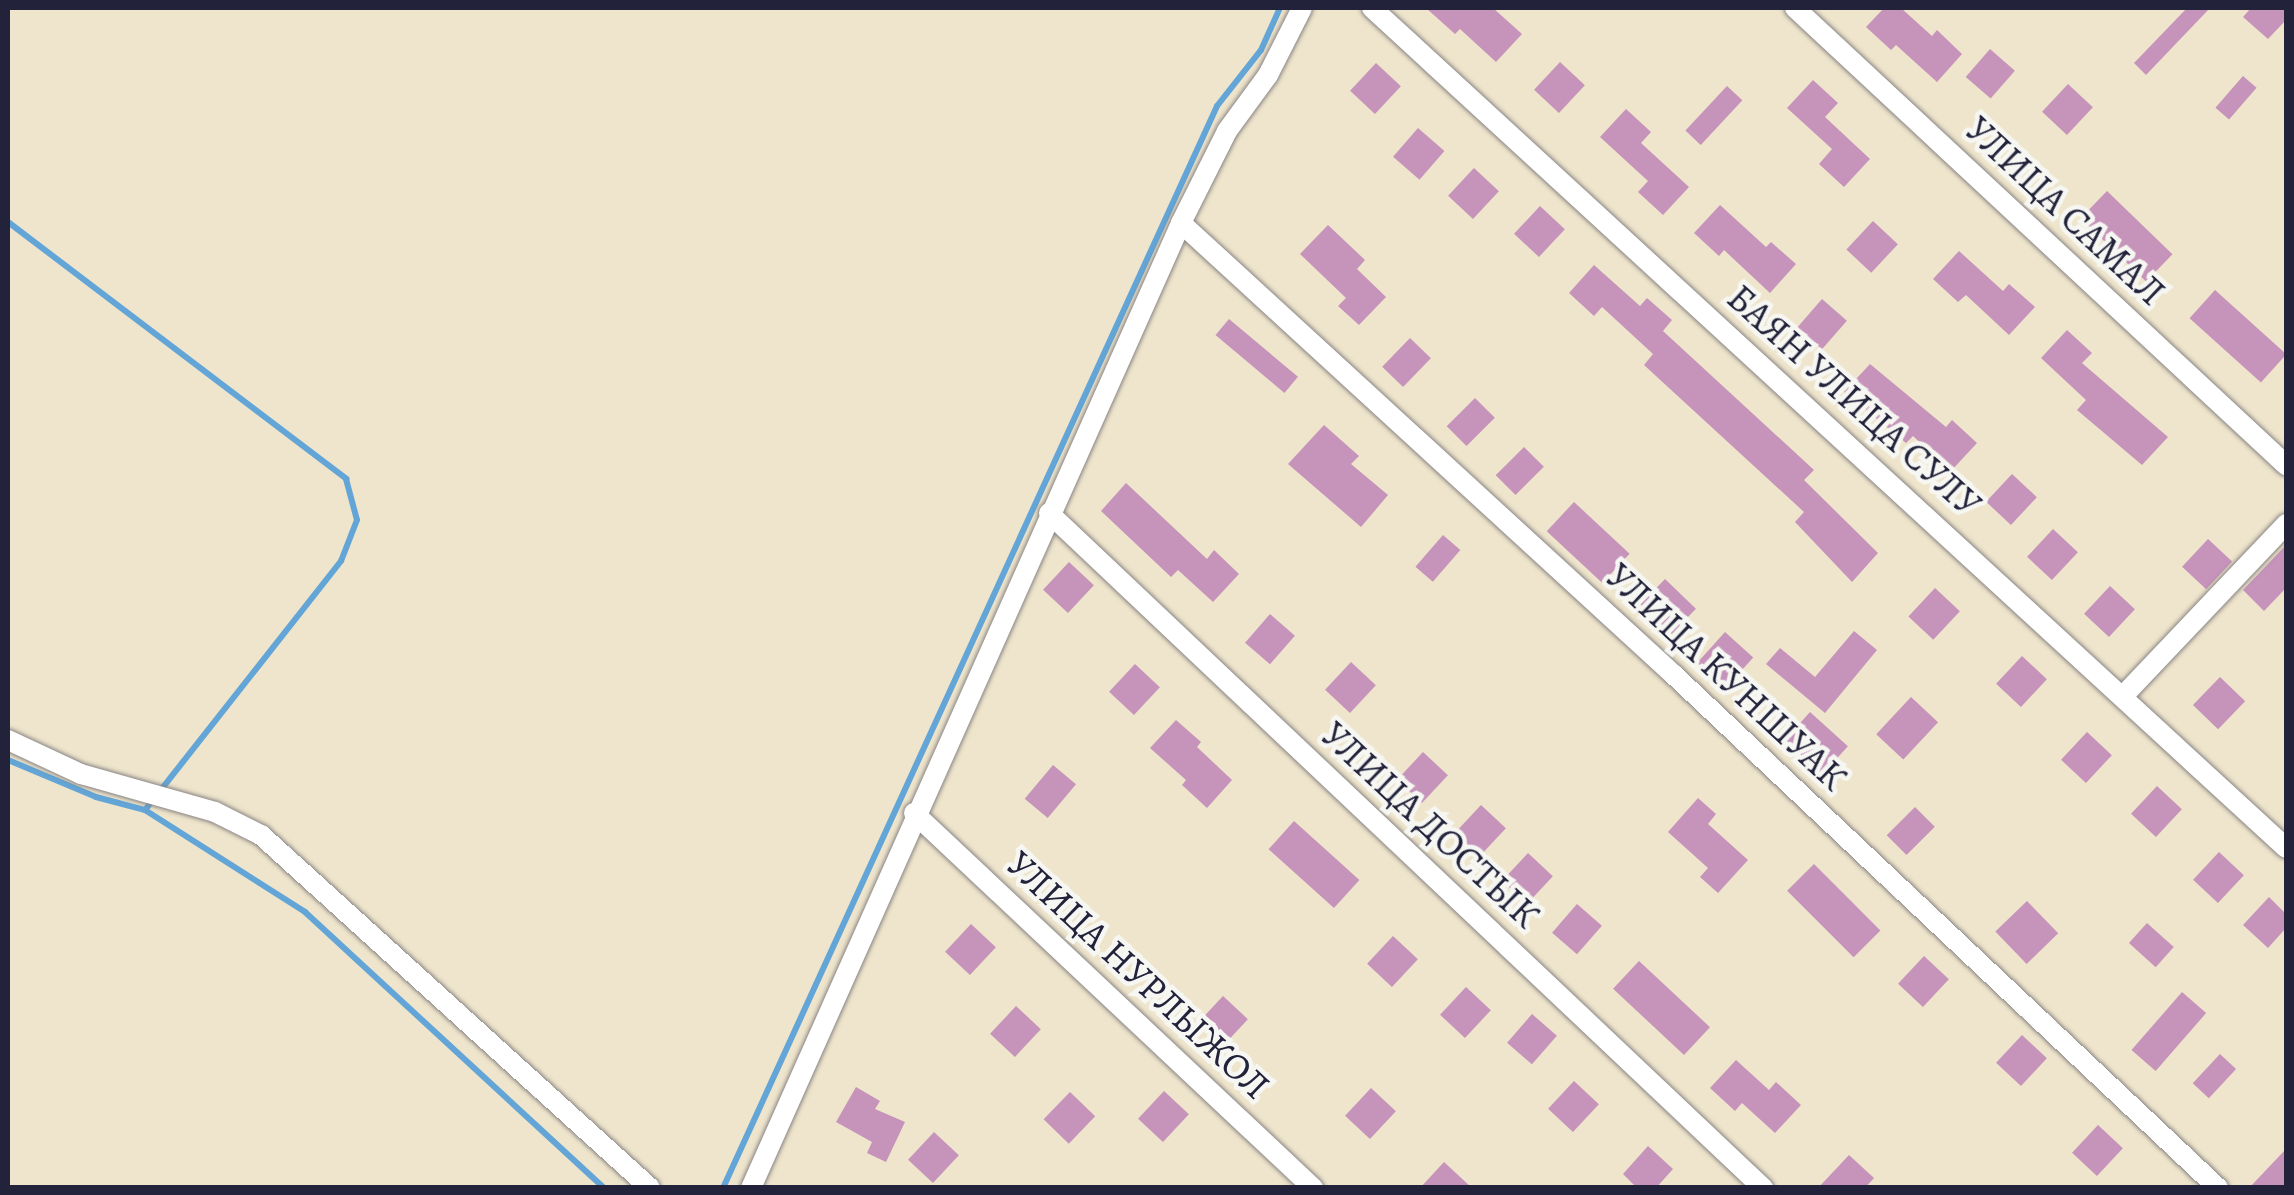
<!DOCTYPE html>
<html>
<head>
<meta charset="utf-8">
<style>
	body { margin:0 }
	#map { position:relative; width:2294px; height:1195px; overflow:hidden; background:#efe5cc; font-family:Alegreya,serif }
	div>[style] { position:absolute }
	.stream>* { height:6px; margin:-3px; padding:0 3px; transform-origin:3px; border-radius:3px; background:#62a5d6 }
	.building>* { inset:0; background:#c693ba; transform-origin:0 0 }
	.roads { filter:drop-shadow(0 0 2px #888484) drop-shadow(0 0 2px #888484) }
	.street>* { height:20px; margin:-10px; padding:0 10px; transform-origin:10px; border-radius:10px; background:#fff }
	span { translate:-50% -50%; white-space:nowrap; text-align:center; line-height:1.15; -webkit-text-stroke:9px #f6f6f2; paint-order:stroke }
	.street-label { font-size:38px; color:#22223b }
	.frame { position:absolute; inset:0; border:10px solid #22223b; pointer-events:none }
</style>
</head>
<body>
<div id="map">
	<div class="stream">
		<i style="left:8px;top:222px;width:425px;rotate:37.2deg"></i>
		<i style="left:346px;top:479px;width:42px;rotate:75deg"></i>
		<i style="left:357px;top:520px;width:44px;rotate:111.3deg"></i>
		<i style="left:341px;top:561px;width:317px;rotate:128.2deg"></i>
		<i style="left:145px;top:810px;width:190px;rotate:32.5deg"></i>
		<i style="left:305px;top:912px;width:407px;rotate:42.7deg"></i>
		<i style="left:8px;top:760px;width:95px;rotate:22.8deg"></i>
		<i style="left:96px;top:797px;width:51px;rotate:14.9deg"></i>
		<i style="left:723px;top:1188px;width:1189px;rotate:-65.46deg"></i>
		<i style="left:1217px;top:106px;width:71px;rotate:-51.8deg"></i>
		<i style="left:1261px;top:50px;width:46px;rotate:-65.7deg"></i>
	</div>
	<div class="building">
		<i style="clip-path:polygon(1426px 8px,1493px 8px,1522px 34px,1496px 62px,1460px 29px,1455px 34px)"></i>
		<i style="clip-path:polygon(1884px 8px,1901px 8px,1932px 36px,1937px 30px,1962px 54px,1937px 82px,1896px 45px,1891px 50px,1866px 27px)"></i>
		<i style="clip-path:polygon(2187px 8px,2210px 8px,2146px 75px,2134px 63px)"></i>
		<i style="clip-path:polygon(2251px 8px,2286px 8px,2286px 20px,2268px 39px,2243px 17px)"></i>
		<i style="left:1990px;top:49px;width:33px;height:37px;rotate:41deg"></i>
		<i style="left:1560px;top:62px;width:34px;height:38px;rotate:43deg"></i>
		<i style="left:1376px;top:63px;width:34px;height:38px;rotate:43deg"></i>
		<i style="left:2243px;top:76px;width:18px;height:42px;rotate:41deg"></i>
		<i style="clip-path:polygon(1813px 80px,1838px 103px,1825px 117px,1870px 159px,1844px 187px,1819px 164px,1832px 149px,1787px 108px)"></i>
		<i style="left:2068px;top:84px;width:34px;height:38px;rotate:43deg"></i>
		<i style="left:1727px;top:86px;width:21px;height:61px;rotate:43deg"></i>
		<i style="clip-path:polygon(1626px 109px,1651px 132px,1641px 143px,1689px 187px,1663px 215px,1638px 192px,1648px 181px,1600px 137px)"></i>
		<i style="left:1418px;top:128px;width:35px;height:38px;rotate:41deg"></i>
		<i style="left:1474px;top:168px;width:34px;height:38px;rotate:43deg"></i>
		<i style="left:2107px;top:191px;width:91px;height:38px;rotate:44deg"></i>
		<i style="clip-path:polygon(1720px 205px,1766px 247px,1771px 242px,1796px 264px,1770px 293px,1724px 250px,1719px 256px,1694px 233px)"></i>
		<i style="left:1540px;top:206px;width:34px;height:38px;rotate:43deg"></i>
		<i style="left:1873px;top:221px;width:34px;height:39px;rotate:43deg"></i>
		<i style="clip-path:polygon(1328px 225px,1365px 260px,1357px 269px,1386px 297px,1359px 325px,1338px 306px,1346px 298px,1300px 254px)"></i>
		<i style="clip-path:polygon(1959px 251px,2003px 291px,2009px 284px,2035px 307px,2009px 335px,1966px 295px,1958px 302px,1933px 279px)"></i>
		<i style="clip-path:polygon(1594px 265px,1640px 306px,1647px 298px,1672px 320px,1663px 331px,1814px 470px,1804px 480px,1878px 553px,1852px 582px,1795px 522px,1804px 512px,1644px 365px,1653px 354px,1602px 307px,1594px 316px,1569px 293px)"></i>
		<i style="left:2215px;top:290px;width:96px;height:38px;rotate:42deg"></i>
		<i style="left:1822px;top:299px;width:33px;height:38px;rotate:41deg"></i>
		<i style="left:1229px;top:319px;width:90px;height:21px;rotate:40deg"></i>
		<i style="clip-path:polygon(2067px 330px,2092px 353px,2082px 363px,2168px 437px,2142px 465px,2077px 410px,2086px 400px,2041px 358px)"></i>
		<i style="left:1410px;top:338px;width:29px;height:40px;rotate:44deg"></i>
		<i style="clip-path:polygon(1870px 364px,1946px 427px,1952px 420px,1977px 443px,1951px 471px,1913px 436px,1906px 443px,1844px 392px)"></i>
		<i style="left:1475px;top:398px;width:28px;height:40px;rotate:45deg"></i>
		<i style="clip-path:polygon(1324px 425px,1359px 456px,1351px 464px,1388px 495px,1361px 527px,1288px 464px)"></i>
		<i style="left:1524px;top:447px;width:28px;height:40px;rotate:45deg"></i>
		<i style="left:2012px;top:474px;width:34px;height:38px;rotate:43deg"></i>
		<i style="clip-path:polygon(1126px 483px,1207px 559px,1214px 550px,1239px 574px,1213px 602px,1178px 570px,1171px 577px,1101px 511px)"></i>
		<i style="left:1574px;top:502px;width:76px;height:40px;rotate:43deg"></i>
		<i style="left:2053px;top:529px;width:34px;height:38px;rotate:43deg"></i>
		<i style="left:1443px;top:535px;width:23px;height:42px;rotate:41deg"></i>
		<i style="left:2208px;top:539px;width:33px;height:38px;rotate:43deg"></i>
		<i style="clip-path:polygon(2286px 545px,2286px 588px,2264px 611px,2243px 590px)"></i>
		<i style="left:1069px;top:562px;width:34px;height:38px;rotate:43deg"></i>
		<i style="left:1665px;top:579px;width:43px;height:39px;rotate:44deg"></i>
		<i style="left:2110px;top:586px;width:34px;height:38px;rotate:43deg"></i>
		<i style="left:1935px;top:588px;width:34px;height:39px;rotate:43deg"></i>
		<i style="left:1270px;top:614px;width:33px;height:38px;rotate:41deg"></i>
		<i style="clip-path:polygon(1854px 631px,1877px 650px,1825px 713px,1766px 664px,1780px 648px,1815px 677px)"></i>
		<i style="left:1725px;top:632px;width:38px;height:42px;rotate:42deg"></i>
		<i style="left:2022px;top:656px;width:34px;height:38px;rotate:43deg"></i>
		<i style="left:1351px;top:662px;width:34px;height:38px;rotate:43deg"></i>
		<i style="left:1135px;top:664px;width:34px;height:38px;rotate:43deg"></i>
		<i style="left:2220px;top:677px;width:35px;height:39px;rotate:44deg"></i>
		<i style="left:1911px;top:697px;width:37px;height:51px;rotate:43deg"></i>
		<i style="left:1810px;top:712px;width:51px;height:38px;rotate:42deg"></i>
		<i style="clip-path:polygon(1176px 720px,1201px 742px,1197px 747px,1232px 780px,1207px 808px,1182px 785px,1186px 780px,1150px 748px)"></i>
		<i style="left:2087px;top:732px;width:34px;height:38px;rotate:43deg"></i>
		<i style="left:1423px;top:752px;width:34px;height:38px;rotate:43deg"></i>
		<i style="left:1053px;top:765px;width:30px;height:44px;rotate:40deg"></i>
		<i style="left:2157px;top:786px;width:34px;height:38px;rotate:43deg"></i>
		<i style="clip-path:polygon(1698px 798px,1716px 814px,1708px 824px,1748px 860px,1718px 893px,1700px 877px,1708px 868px,1668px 832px)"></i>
		<i style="left:1481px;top:805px;width:34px;height:38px;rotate:43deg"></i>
		<i style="left:1915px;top:807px;width:28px;height:40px;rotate:45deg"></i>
		<i style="left:1294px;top:821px;width:88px;height:38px;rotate:42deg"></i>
		<i style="left:2219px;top:852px;width:34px;height:38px;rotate:43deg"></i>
		<i style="left:1528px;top:853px;width:34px;height:38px;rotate:43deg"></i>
		<i style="left:1814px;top:864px;width:94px;height:38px;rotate:45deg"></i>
		<i style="clip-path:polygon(2269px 897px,2286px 914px,2286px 928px,2268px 948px,2243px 925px)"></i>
		<i style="left:2027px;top:901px;width:45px;height:44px;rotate:46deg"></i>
		<i style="left:1577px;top:904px;width:33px;height:38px;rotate:41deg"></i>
		<i style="left:2147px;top:923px;width:36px;height:27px;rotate:42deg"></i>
		<i style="left:971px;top:924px;width:34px;height:38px;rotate:43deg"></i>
		<i style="left:1393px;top:936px;width:34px;height:38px;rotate:43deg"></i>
		<i style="left:1924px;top:956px;width:34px;height:38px;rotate:43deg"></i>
		<i style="left:1639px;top:961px;width:97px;height:38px;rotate:43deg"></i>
		<i style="left:1466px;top:987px;width:34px;height:38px;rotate:43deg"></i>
		<i style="left:2182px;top:992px;width:32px;height:77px;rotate:41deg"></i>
		<i style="left:1223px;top:996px;width:34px;height:38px;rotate:43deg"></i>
		<i style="left:1016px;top:1006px;width:34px;height:38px;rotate:43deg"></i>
		<i style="left:1532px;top:1014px;width:33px;height:38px;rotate:41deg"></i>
		<i style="left:2022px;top:1035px;width:34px;height:38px;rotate:43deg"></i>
		<i style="left:2220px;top:1054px;width:22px;height:40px;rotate:43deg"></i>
		<i style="clip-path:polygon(1736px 1060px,1769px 1090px,1776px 1082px,1801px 1105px,1775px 1133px,1742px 1103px,1735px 1111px,1710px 1088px)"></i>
		<i style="left:1574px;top:1081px;width:34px;height:38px;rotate:43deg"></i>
		<i style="clip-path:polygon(856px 1087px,880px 1101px,875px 1109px,905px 1122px,886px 1162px,867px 1153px,872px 1142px,836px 1122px)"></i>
		<i style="left:1371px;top:1088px;width:34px;height:38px;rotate:43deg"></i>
		<i style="left:1164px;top:1091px;width:34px;height:38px;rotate:43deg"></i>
		<i style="left:1070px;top:1092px;width:35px;height:38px;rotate:44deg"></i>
		<i style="left:2098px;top:1125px;width:34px;height:38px;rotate:43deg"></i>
		<i style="left:934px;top:1132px;width:34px;height:38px;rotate:43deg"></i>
		<i style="clip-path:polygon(1648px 1146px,1673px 1169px,1656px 1188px,1637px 1188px,1623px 1174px)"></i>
		<i style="clip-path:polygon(2286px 1149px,2286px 1188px,2249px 1188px)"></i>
		<i style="clip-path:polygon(1849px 1155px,1874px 1178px,1865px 1188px,1818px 1188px)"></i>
		<i style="clip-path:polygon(1444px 1162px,1472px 1188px,1420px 1188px)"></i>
	</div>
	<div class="roads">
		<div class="street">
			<i style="left:1372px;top:8px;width:1241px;rotate:42.58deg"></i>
			<i style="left:1795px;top:8px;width:671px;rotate:42.95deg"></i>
			<i style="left:1181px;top:223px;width:669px;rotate:42.52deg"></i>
			<i style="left:1674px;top:675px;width:748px;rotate:43.32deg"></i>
			<i style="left:1049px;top:513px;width:983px;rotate:43.39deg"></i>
			<i style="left:2124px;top:695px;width:236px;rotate:-46.5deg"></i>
			<i style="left:8px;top:740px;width:81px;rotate:25deg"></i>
			<i style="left:81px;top:774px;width:139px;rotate:15.8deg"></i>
			<i style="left:215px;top:812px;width:51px;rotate:26.6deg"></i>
			<i style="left:261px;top:835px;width:525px;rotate:42.22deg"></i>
			<i style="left:914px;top:813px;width:548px;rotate:43.22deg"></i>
			<i style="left:751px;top:1188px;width:1056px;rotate:-65.98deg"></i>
			<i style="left:1181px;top:223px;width:103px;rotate:-63.4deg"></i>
			<i style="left:1227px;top:131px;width:69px;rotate:-53.8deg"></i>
			<i style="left:1268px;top:75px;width:75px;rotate:-63.1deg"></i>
		</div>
	</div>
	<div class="street-label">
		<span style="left:2065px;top:211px;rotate:43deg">УЛИЦА САМАЛ</span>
		<span style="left:1854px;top:401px;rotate:42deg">БАЯН УЛИЦА СУЛУ</span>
		<span style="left:1726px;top:677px;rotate:43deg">УЛИЦА КУНШУАК</span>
		<span style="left:1430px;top:825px;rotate:43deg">УЛИЦА ДОСТЫК</span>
		<span style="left:1138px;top:975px;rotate:43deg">УЛИЦА НУРЛЫЖОЛ</span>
	</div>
	<div class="frame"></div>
</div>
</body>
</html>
